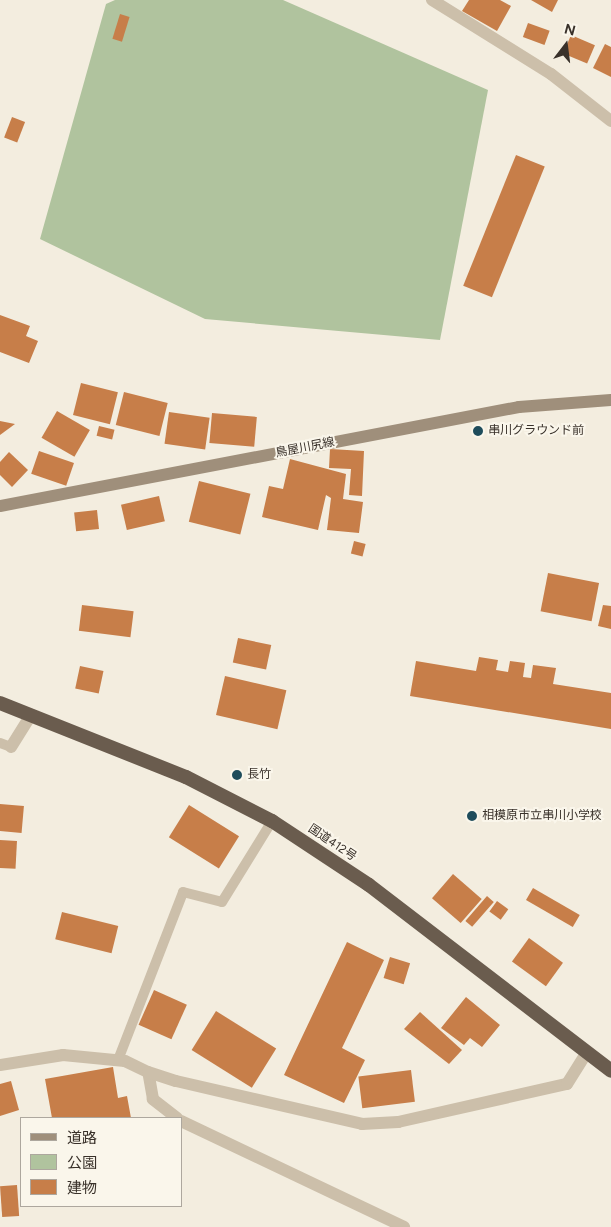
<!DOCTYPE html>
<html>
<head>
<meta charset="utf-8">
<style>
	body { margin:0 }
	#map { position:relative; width:611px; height:1227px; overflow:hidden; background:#f3eddf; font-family:Figtree,"Noto Sans JP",sans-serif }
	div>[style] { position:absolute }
	.green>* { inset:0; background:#b0c39e }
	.building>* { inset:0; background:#c77e49; transform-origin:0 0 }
	.service>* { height:10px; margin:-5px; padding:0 5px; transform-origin:5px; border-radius:5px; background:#ccbfaa }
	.minor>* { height:12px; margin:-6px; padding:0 6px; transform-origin:6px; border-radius:6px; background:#ccbfaa }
	.secondary>* { height:12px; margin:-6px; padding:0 6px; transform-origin:6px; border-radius:6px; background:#9f8f7b }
	.trunk>* { height:14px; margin:-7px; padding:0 7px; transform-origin:7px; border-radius:7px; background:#6a5c4e }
	.dots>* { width:14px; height:14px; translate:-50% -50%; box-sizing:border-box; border:2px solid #faf6eb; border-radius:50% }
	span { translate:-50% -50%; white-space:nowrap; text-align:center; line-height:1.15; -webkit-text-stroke:4px #faf6eb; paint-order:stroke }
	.poi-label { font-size:12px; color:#39312a }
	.left { translate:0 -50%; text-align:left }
	.street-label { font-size:12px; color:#39312a }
	.legend { position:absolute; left:20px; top:1117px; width:162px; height:90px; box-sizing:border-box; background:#faf6eb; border:1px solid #ada79e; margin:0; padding:6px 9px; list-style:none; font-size:15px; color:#39312a }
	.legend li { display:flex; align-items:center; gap:10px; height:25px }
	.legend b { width:25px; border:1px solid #ada79e }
	.north { position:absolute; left:541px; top:20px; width:50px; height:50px; -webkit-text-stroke:4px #faf6eb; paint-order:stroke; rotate:15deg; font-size:14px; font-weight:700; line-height:20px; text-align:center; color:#39312a }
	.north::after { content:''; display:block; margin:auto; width:18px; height:22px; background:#39312a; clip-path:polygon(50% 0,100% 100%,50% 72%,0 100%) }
</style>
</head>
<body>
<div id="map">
	<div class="green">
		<i style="clip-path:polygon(115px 0,283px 0,488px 90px,440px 340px,205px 319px,40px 239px,106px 4px)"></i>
	</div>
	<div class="building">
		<i style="clip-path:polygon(469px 0,500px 0,511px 6px,497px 31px,462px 11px)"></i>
		<i style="clip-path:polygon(531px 0,558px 0,552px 12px)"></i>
		<i style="left:120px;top:14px;width:10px;height:26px;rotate:17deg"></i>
		<i style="left:528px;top:23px;width:23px;height:15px;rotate:20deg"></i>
		<i style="left:571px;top:35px;width:26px;height:20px;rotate:23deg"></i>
		<i style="clip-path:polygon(605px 44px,611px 47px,611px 77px,593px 68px)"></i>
		<i style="left:12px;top:117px;width:14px;height:22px;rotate:21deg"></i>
		<i style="left:516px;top:155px;width:31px;height:141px;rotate:22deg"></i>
		<i style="clip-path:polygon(0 315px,30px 326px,26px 336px,38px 341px,29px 363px,0 352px)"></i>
		<i style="left:81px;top:383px;width:38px;height:33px;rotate:14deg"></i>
		<i style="left:124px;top:392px;width:45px;height:34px;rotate:14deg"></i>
		<i style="left:57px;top:411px;width:38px;height:31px;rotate:30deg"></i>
		<i style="left:169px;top:412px;width:41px;height:32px;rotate:8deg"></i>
		<i style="left:212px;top:413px;width:45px;height:30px;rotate:5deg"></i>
		<i style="clip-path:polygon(0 421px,15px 424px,0 435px)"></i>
		<i style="left:99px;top:426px;width:16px;height:10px;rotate:14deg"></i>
		<i style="clip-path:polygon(330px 449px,364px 451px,362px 496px,349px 495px,351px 469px,329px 468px)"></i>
		<i style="left:39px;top:451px;width:37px;height:24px;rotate:19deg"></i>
		<i style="clip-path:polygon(9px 452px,28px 470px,12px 487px,0 475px,0 462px)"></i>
		<i style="clip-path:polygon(290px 459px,346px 474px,343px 499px,363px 502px,359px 533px,327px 530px,331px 498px,326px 495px,318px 530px,262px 517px,269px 486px,283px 489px)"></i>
		<i style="left:199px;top:481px;width:53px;height:42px;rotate:14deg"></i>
		<i style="left:159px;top:496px;width:26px;height:39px;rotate:77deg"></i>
		<i style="left:97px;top:510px;width:19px;height:23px;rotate:84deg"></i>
		<i style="left:354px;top:541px;width:12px;height:13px;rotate:14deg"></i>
		<i style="left:548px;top:573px;width:52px;height:39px;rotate:11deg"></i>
		<i style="left:82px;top:605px;width:52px;height:26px;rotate:7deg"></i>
		<i style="clip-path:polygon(603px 605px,611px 606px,611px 629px,598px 626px)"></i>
		<i style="left:238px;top:638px;width:34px;height:25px;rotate:12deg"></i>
		<i style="clip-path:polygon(479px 657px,498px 660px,496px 670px,508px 672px,510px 661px,525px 663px,523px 677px,531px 678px,533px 665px,556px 668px,553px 684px,611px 693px,611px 729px,410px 696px,416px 661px,476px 671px)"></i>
		<i style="left:80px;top:666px;width:24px;height:23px;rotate:12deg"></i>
		<i style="left:225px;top:676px;width:63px;height:40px;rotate:13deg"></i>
		<i style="left:0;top:804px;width:24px;height:27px;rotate:5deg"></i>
		<i style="left:189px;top:805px;width:59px;height:38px;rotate:32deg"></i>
		<i style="left:0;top:840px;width:17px;height:28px;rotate:3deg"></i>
		<i style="left:453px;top:874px;width:38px;height:32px;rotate:41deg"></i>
		<i style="left:533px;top:888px;width:54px;height:14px;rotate:30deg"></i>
		<i style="left:487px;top:896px;width:9px;height:33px;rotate:41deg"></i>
		<i style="left:497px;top:901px;width:14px;height:13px;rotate:36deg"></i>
		<i style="left:62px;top:912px;width:58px;height:28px;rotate:14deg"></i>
		<i style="left:529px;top:938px;width:42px;height:29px;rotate:36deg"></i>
		<i style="clip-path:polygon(347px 942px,384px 960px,342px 1048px,365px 1060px,344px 1103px,284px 1075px)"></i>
		<i style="left:390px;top:957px;width:21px;height:22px;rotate:17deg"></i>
		<i style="left:154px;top:990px;width:36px;height:38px;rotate:24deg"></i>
		<i style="clip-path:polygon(466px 997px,500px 1025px,482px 1047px,470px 1038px,464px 1045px,441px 1028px)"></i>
		<i style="left:216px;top:1011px;width:71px;height:46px;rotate:32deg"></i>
		<i style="clip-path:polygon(420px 1012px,462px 1050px,449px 1064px,404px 1029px)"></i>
		<i style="clip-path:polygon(113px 1067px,118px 1098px,127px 1096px,131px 1118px,52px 1118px,45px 1079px)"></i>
		<i style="left:411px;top:1070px;width:32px;height:53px;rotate:83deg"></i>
		<i style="clip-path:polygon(11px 1081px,19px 1110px,0 1116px,0 1084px)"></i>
		<i style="left:17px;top:1185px;width:31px;height:17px;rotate:86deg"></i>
	</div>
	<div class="service">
		<i style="left:0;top:743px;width:12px;rotate:20deg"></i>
		<i style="left:118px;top:1060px;width:180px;rotate:-68.8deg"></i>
		<i style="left:183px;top:892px;width:40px;rotate:14.4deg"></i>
		<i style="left:222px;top:902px;width:95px;rotate:-58.3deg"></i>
	</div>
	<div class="minor">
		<i style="left:432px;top:0;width:140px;rotate:31.9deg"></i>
		<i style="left:551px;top:74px;width:76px;rotate:38.1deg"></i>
		<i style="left:11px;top:747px;width:38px;rotate:-58deg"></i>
		<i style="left:0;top:1065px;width:64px;rotate:-9deg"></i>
		<i style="left:63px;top:1055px;width:62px;rotate:5.5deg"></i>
		<i style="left:125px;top:1061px;width:25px;rotate:26deg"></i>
		<i style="left:177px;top:1118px;width:31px;rotate:-142deg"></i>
		<i style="left:153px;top:1099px;width:27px;rotate:-100deg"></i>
		<i style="left:148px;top:1072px;width:29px;rotate:18deg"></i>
		<i style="left:176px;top:1081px;width:191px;rotate:13deg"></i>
		<i style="left:362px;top:1124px;width:36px;rotate:-3deg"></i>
		<i style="left:398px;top:1122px;width:173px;rotate:-12.7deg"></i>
		<i style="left:567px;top:1084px;width:36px;rotate:-58deg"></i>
		<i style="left:181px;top:1121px;width:247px;rotate:25.4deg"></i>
	</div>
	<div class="secondary">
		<i style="left:0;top:506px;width:528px;rotate:-10.8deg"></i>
		<i style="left:519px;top:407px;width:92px;rotate:-4.4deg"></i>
	</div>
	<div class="trunk">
		<i style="left:0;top:703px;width:200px;rotate:21.7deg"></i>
		<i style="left:186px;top:777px;width:97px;rotate:27.1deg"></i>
		<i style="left:272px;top:821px;width:116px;rotate:33.4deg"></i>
		<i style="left:369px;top:885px;width:305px;rotate:37.5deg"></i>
	</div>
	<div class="dots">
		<i style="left:478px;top:431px;background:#1e4c5b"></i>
		<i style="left:237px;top:775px;background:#1e4c5b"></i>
		<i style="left:472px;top:816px;background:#1e4c5b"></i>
	</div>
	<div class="poi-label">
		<span class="left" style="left:488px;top:431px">串川グラウンド前</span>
		<span class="left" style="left:247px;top:775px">長竹</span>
		<span class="left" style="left:482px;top:816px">相模原市立串川小学校</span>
	</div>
	<div class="street-label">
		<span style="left:305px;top:448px;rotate:-11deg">鳥屋川尻線</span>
		<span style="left:332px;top:843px;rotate:34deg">国道412号</span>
	</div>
	<ul class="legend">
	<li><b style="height:6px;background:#9f8f7b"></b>道路</li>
	<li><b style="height:14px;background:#b0c39e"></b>公園</li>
	<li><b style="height:14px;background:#c77e49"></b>建物</li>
	</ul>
	<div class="north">N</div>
</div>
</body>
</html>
